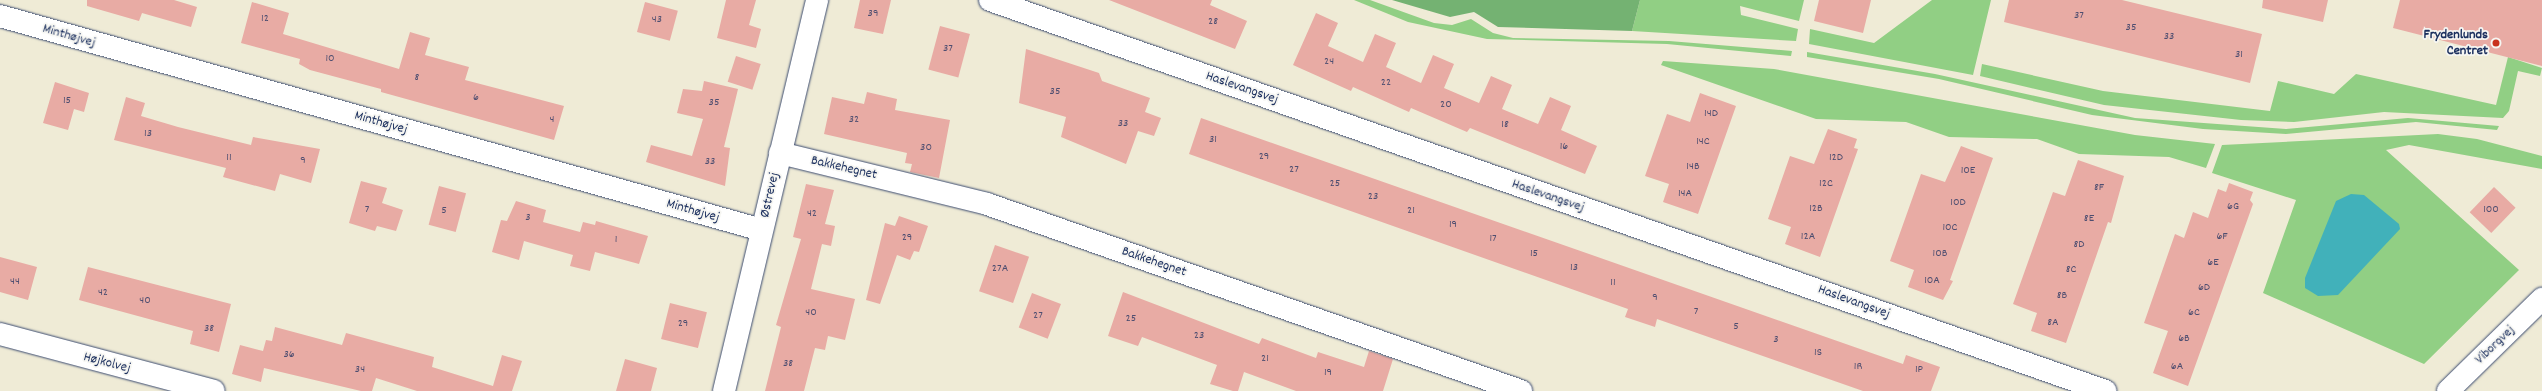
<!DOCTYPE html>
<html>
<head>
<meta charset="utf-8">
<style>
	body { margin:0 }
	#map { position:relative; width:2542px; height:391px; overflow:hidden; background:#efebd6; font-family:Dekko,sans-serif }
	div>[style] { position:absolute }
	.green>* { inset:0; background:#91cf84 }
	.forest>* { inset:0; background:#74b272 }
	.water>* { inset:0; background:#41b1ba }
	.building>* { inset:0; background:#e8aba4; transform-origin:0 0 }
	.roads { filter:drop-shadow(0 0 1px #3b4b70) drop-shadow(0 0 1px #3b4b70) }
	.minor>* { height:22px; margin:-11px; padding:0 11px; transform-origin:11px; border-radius:11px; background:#fff }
	.dots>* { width:11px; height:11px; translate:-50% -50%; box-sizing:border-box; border:2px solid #f6f6f2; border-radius:50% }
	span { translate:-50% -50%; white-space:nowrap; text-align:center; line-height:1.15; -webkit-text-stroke:3.5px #f6f6f2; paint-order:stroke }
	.number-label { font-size:12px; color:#4e4e70 }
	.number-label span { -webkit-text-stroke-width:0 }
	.poi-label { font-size:14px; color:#1b2f5e; font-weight:700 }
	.right { translate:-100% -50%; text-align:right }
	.street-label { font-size:14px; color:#1b2f5e }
</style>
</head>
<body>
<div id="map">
	<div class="green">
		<i style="clip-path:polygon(1354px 0,1370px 0,1434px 23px,1452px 25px,1471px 19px,1493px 33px,1513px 38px,1669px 41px,1792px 51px,1791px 56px,1667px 44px,1487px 39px,1408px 22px)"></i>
		<i style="clip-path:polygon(1640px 0,1804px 0,1799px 21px,1740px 6px,1741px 15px,1798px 29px,1796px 41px,1632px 31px)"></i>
		<i style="clip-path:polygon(1932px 0,1991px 0,1973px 75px,1809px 44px,1810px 29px,1874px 43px)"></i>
		<i style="clip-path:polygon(1807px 52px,1935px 74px,2135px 118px,2286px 129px,2408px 118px,2499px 126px,2497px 130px,2416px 122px,2286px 134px,2203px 129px,2092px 115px,1939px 79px,1807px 57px)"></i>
		<i style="clip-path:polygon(2508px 57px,2542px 68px,2540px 76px,2518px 71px,2509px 111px,2503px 118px,2384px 112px,2294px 122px,2241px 120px,2104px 105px,1980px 76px,1982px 64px,2103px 91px,2270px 111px,2278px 81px,2334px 94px,2356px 74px,2496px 105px)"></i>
		<i style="clip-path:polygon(1663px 61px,1774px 69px,2135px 135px,2215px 144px,2206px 168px,2169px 157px,2079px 154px,2037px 139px,1949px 137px,1906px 122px,1816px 119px,1661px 65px)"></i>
		<i style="clip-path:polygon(2438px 134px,2477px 139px,2542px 156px,2542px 169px,2409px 145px,2386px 150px,2519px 270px,2424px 364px,2263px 293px,2296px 200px,2212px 173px,2222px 145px)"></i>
	</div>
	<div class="forest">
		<i style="clip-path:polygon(1392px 0,1640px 0,1632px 31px,1498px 27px,1474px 12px,1450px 17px)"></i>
	</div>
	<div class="water">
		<i style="clip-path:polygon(2351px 194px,2364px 195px,2399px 224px,2400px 229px,2338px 295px,2318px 296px,2305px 288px,2305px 278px,2336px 201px)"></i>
	</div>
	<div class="building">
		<i style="clip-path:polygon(87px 0,174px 0,197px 7px,191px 27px,142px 13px,139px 21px,87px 6px)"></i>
		<i style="clip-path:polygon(726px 0,756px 0,749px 25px,761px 29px,756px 48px,717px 38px)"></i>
		<i style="clip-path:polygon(860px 0,891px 0,883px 34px,854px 28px)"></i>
		<i style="clip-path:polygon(1109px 0,1212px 0,1210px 5px,1247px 21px,1235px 49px)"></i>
		<i style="clip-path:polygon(1819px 0,1871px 0,1863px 33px,1814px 21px)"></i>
		<i style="clip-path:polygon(2009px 0,2122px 0,2262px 34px,2250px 83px,2004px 22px)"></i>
		<i style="clip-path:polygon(2263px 0,2328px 0,2323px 22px,2262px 8px)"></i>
		<i style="clip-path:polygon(2400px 0,2542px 0,2542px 66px,2393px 28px)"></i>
		<i style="clip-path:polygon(252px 2px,289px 13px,283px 34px,399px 69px,410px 32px,430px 38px,425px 55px,469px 67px,465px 80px,564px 106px,554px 140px,381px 92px,381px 89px,310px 70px,299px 64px,300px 59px,241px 43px)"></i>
		<i style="left:645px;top:2px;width:34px;height:31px;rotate:15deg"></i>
		<i style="clip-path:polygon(1316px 13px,1338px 23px,1328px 46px,1363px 62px,1375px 34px,1396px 43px,1386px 67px,1421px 83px,1433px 55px,1454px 64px,1444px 88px,1479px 103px,1491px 76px,1512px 85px,1502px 109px,1538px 124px,1550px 97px,1571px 106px,1561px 130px,1597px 146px,1585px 174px,1470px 128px,1467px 132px,1411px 108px,1409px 112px,1353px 87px,1351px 91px,1293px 65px)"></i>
		<i style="left:940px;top:26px;width:31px;height:45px;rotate:15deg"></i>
		<i style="clip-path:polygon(1026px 49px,1099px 73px,1102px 81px,1150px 98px,1145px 112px,1161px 118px,1154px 136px,1138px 131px,1126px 164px,1061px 137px,1066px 117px,1019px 103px)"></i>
		<i style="left:736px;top:56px;width:26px;height:27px;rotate:18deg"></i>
		<i style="clip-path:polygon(704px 81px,738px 89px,724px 147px,730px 148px,725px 186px,646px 162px,651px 145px,692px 156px,703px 119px,677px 113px,683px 89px,702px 91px)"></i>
		<i style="clip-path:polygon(55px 82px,89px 93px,84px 112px,74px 109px,68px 130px,43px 123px)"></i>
		<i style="clip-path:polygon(867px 92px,897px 99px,895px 110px,950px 120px,939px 178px,910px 172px,912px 164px,905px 163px,907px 153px,824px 134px,832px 97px,864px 104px)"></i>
		<i style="clip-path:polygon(1700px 93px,1736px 106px,1698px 214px,1663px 202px,1669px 184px,1645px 176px,1667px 114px,1690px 122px)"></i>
		<i style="clip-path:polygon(126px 97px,145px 103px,141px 116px,178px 127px,251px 145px,253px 137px,320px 149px,311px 183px,280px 174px,275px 191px,223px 177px,226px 168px,114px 140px)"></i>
		<i style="clip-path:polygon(1201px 118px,1903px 364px,1906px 355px,1940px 367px,1931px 391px,1863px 391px,1657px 319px,1655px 327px,1625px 317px,1628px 309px,1189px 154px)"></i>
		<i style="clip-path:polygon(1828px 129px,1857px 139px,1854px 148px,1858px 149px,1820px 257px,1785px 244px,1791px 227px,1768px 219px,1790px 156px,1814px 164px)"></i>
		<i style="clip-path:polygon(1961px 146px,1993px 158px,1950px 280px,1953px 281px,1943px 300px,1908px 287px,1914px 270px,1890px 261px,1921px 174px,1945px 182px)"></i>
		<i style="clip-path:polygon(2078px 160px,2124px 176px,2111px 223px,2108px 222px,2066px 343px,2031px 331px,2037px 313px,2013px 304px,2053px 192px,2065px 196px)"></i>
		<i style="clip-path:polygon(361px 181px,387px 188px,382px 203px,403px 210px,396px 231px,377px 226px,375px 231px,349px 223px)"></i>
		<i style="clip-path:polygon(2229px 183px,2253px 192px,2250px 200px,2253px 204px,2188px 386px,2153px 373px,2168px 331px,2144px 323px,2175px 234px,2184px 238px,2193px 212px,2208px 218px,2218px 189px,2226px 192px)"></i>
		<i style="clip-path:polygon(806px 184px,834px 190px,825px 224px,835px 226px,831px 246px,822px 244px,811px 289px,855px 299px,845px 340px,828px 336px,825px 350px,815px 348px,804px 391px,765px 391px,781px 327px,776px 325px,801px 239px,793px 237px)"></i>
		<i style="left:439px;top:186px;width:28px;height:40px;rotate:15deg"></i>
		<i style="left:2494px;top:187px;width:30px;height:35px;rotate:44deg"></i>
		<i style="clip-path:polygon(516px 201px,546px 210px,543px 222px,580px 232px,583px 222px,595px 225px,596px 221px,648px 236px,639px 264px,595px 252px,590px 271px,570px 266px,573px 255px,524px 241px,519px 260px,492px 252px,501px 220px,507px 221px)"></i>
		<i style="clip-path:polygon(899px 216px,928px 226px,919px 252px,914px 251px,910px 260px,897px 255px,880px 304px,866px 300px,885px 223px,895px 226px)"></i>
		<i style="left:995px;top:245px;width:36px;height:49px;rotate:19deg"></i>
		<i style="clip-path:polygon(0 257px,37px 267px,28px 300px,0 292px)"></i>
		<i style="clip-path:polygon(88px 267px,231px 304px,219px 352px,190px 344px,193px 331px,79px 300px)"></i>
		<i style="clip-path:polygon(1123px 292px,1259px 344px,1262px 338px,1316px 358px,1318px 352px,1364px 367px,1369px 351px,1393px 359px,1383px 391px,1296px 391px,1244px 372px,1238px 391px,1233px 391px,1210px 384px,1217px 365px,1142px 337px,1138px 346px,1108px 336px)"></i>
		<i style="left:1032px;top:293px;width:31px;height:37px;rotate:21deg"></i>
		<i style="left:670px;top:303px;width:38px;height:37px;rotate:14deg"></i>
		<i style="clip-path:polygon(275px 327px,342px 345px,346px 333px,434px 357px,432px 367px,493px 386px,502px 355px,522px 361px,512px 391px,417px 391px,376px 378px,372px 391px,361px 391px,264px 368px,261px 382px,232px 374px,240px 345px,263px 351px,266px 340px,272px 341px)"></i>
		<i style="clip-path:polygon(625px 359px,657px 368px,651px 391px,616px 391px)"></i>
	</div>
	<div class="roads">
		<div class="minor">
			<i style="left:990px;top:0;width:1182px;rotate:19.32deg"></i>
			<i style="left:0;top:16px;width:791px;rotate:15.69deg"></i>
			<i style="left:780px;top:153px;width:213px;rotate:13.8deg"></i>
			<i style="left:987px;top:204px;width:566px;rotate:19.3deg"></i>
			<i style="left:0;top:334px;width:221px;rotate:14.9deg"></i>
			<i style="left:724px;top:391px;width:402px;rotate:-76.6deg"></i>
			<i style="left:2448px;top:391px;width:132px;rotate:-44.4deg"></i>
		</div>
	</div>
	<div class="dots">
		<i style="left:2496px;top:43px;background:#c8321e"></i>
	</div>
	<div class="number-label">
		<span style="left:873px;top:14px">39</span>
		<span style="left:2079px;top:16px">37</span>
		<span style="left:265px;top:19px">12</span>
		<span style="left:657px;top:20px">43</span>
		<span style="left:1213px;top:22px">28</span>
		<span style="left:2131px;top:28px">35</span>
		<span style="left:2169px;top:37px">33</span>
		<span style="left:948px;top:49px">37</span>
		<span style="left:2239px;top:55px">31</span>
		<span style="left:330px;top:59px">10</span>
		<span style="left:1329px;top:62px">24</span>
		<span style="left:417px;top:78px">8</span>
		<span style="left:1386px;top:83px">22</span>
		<span style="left:1055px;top:92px">35</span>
		<span style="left:476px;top:98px">6</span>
		<span style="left:67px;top:101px">15</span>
		<span style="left:714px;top:103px">35</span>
		<span style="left:1446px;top:105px">20</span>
		<span style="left:1711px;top:114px">14D</span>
		<span style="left:552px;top:120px">4</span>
		<span style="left:854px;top:120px">32</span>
		<span style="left:1123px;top:124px">33</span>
		<span style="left:1505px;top:125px">18</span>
		<span style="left:148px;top:134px">13</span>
		<span style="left:1213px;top:140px">31</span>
		<span style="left:1703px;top:142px">14C</span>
		<span style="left:1564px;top:147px">16</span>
		<span style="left:926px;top:148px">30</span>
		<span style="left:1264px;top:157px">29</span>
		<span style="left:229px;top:158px">11</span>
		<span style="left:1836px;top:158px">12D</span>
		<span style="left:303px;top:161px">9</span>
		<span style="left:710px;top:162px">33</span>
		<span style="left:1693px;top:167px">14B</span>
		<span style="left:1294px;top:170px">27</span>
		<span style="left:1968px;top:171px">10E</span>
		<span style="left:1335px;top:184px">25</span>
		<span style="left:1826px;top:184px">12C</span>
		<span style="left:2099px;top:188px">8F</span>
		<span style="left:1685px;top:194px">14A</span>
		<span style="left:1373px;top:197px">23</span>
		<span style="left:1958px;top:203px">10D</span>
		<span style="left:2233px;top:207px">6G</span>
		<span style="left:1816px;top:209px">12B</span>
		<span style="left:367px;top:210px">7</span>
		<span style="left:2491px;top:210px">100</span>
		<span style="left:444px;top:211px">5</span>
		<span style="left:1411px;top:211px">21</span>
		<span style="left:812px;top:214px">42</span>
		<span style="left:528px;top:218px">3</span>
		<span style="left:2089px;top:219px">8E</span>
		<span style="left:1453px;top:225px">19</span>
		<span style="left:1950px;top:228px">10C</span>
		<span style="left:1808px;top:237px">12A</span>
		<span style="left:2222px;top:237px">6F</span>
		<span style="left:907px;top:238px">29</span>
		<span style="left:1493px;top:239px">17</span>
		<span style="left:616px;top:240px">1</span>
		<span style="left:2079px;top:245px">8D</span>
		<span style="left:1534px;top:254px">15</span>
		<span style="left:1940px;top:254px">10B</span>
		<span style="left:2213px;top:263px">6E</span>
		<span style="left:1574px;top:268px">13</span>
		<span style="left:1000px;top:269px">27A</span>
		<span style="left:2071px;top:270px">8C</span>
		<span style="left:1932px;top:281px">10A</span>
		<span style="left:15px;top:282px">44</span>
		<span style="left:1613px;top:283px">11</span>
		<span style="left:2204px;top:288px">6D</span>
		<span style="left:103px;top:293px">42</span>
		<span style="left:2062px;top:296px">8B</span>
		<span style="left:1655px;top:298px">9</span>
		<span style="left:145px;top:301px">40</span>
		<span style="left:1696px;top:312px">7</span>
		<span style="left:811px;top:313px">40</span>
		<span style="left:2194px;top:313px">6C</span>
		<span style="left:1038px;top:316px">27</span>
		<span style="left:1131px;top:319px">25</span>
		<span style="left:2053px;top:323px">8A</span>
		<span style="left:683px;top:324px">29</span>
		<span style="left:1736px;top:327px">5</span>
		<span style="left:209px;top:329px">38</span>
		<span style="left:1199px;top:336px">23</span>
		<span style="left:2184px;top:339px">6B</span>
		<span style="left:1776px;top:340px">3</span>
		<span style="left:1818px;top:353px">1S</span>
		<span style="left:289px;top:355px">36</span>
		<span style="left:1265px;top:359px">21</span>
		<span style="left:788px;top:364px">38</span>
		<span style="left:1858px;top:367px">1R</span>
		<span style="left:2177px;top:367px">6A</span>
		<span style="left:360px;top:370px">34</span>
		<span style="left:1919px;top:370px">1P</span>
		<span style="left:1328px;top:373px">19</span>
	</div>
	<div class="poi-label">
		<span class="right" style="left:2488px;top:43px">Frydenlunds<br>Centret</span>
	</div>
	<div class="street-label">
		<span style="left:69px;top:36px;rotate:16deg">Minthøjvej</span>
		<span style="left:1242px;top:88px;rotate:19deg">Haslevangsvej</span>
		<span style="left:381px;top:123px;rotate:16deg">Minthøjvej</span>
		<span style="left:844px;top:168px;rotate:13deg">Bakkehegnet</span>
		<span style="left:770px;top:195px;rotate:-77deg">Østrevej</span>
		<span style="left:1548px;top:196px;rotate:19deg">Haslevangsvej</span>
		<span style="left:693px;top:211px;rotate:16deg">Minthøjvej</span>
		<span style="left:1154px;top:262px;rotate:19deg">Bakkehegnet</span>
		<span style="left:1854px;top:302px;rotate:20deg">Haslevangsvej</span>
		<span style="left:2495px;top:345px;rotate:-44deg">Viborgvej</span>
		<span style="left:107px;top:363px;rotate:15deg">Højkolvej</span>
	</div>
</div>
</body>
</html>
